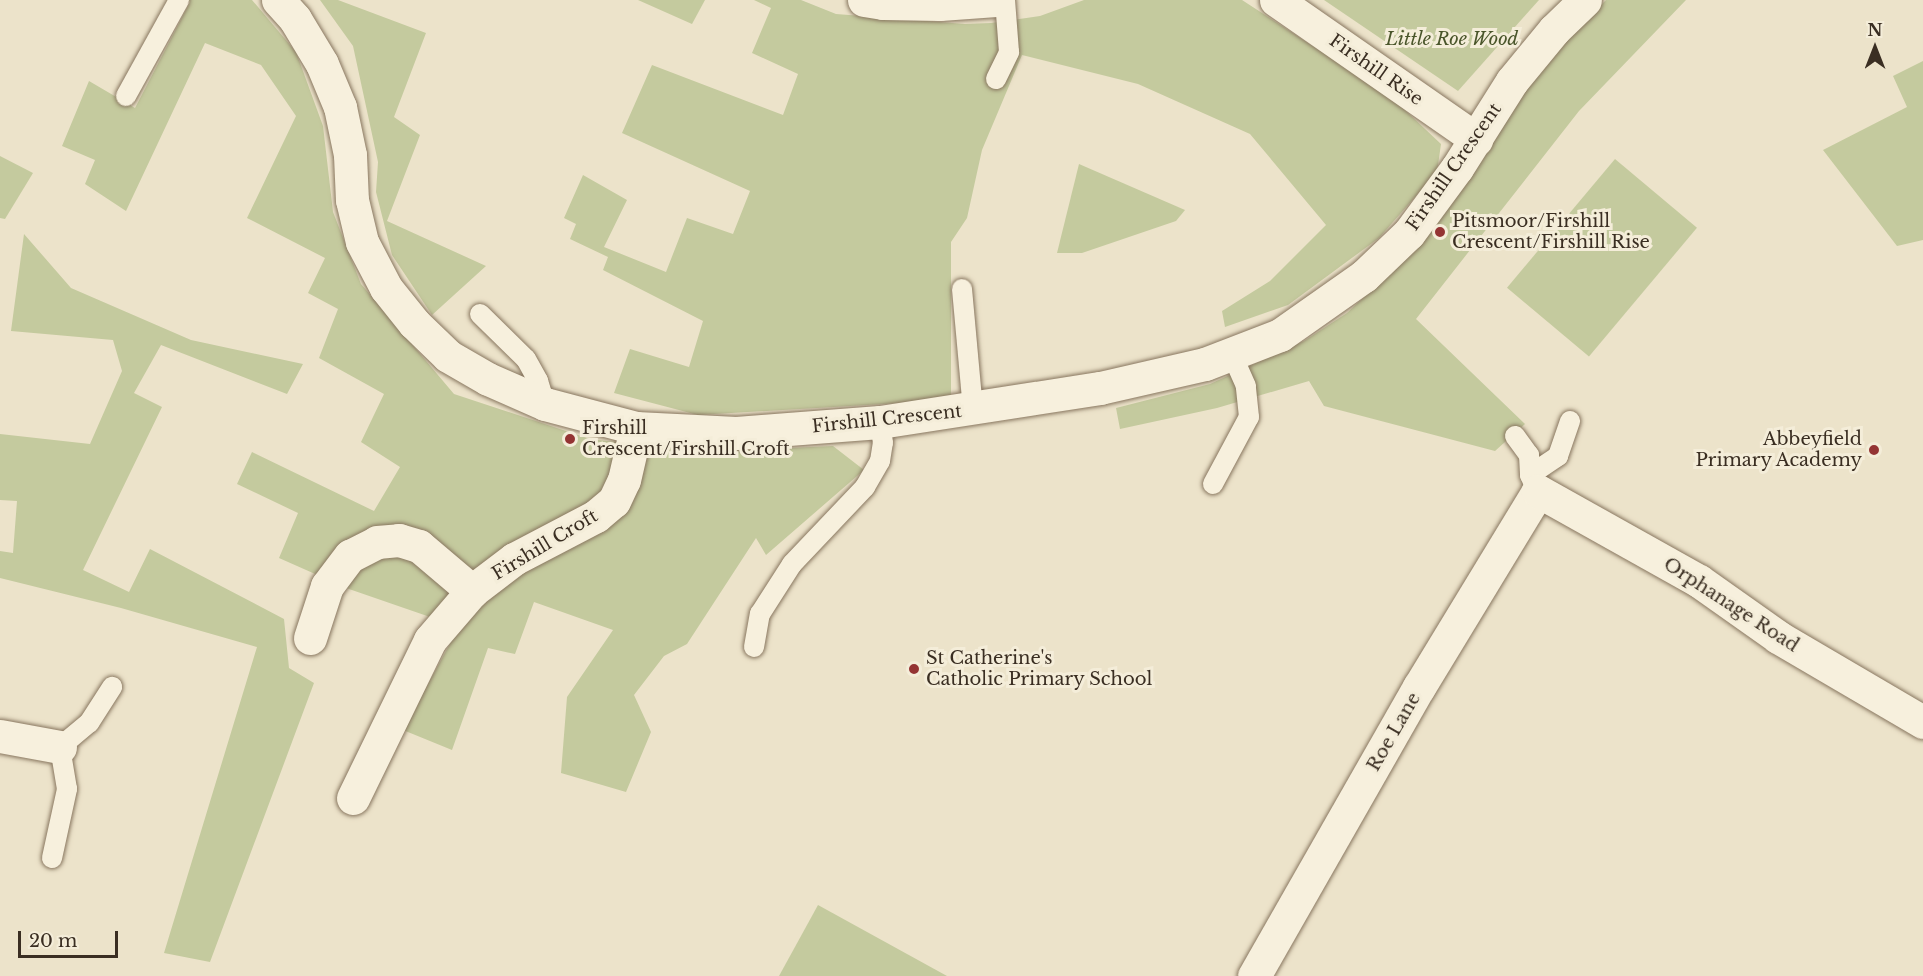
<!DOCTYPE html>
<html>
<head>
<meta charset="utf-8">
<style>
	body { margin:0 }
	#map { position:relative; width:1923px; height:976px; overflow:hidden; background:#ece3ca; font-family:"Libre Baskerville",serif }
	div>[style] { position:absolute }
	.green>* { inset:0; background:#c4ca9e; transform-origin:0 0 }
	.roads { filter:drop-shadow(0 0 2px #88765f) drop-shadow(0 0 2px #88765f) }
	.service>* { height:20px; margin:-10px; padding:0 10px; transform-origin:10px; border-radius:10px; background:#f7f0dd }
	.minor>* { height:33px; margin:-16.5px; padding:0 16.5px; transform-origin:16.5px; border-radius:16.5px; background:#f7f0dd }
	.dots>* { width:16px; height:16px; translate:-50% -50%; box-sizing:border-box; border:3px solid #f4edd9; border-radius:50% }
	span { translate:-50% -50%; white-space:nowrap; text-align:center; line-height:1.15; -webkit-text-stroke:6px #f4edd9; paint-order:stroke }
	.park-label { font-size:18px; color:#49552a; font-style:italic }
	.street-label { font-size:18px; color:#3a2e22 }
	.poi-label { font-size:18px; color:#3a2e22 }
	.left { translate:0 -50%; text-align:left }
	.right { translate:-100% -50%; text-align:right }
	.north { position:absolute; left:1845px; top:18px; width:60px; height:60px; -webkit-text-stroke:4px #f4edd9; paint-order:stroke; rotate:0deg; font-size:16px; font-weight:700; line-height:24px; text-align:center; color:#3a2e22 }
	.north::after { content:''; display:block; margin:auto; width:21px; height:27px; background:#3a2e22; clip-path:polygon(50% 0,100% 100%,50% 72%,0 100%) }
	.scale { position:absolute; left:18px; top:931px; width:100px; height:27px; box-sizing:border-box; border:3px solid #3a2e22; border-top:0; padding-left:8px; font-size:18px; line-height:21px; white-space:nowrap; color:#3a2e22; -webkit-text-stroke:4px #f4edd9; paint-order:stroke }
</style>
</head>
<body>
<div id="map">
	<div class="green">
		<i style="clip-path:polygon(187px 0,252px 0,296px 52px,323px 126px,333px 212px,361px 284px,454px 394px,590px 439px,700px 452px,833px 446px,864px 470px,766px 555px,756px 538px,687px 644px,664px 656px,634px 695px,651px 732px,626px 792px,561px 773px,567px 697px,613px 630px,534px 602px,515px 654px,488px 648px,452px 750px,403px 730px,459px 627px,349px 589px,279px 558px,298px 513px,237px 484px,252px 452px,374px 511px,400px 467px,361px 442px,384px 394px,319px 358px,338px 309px,308px 293px,325px 258px,247px 218px,296px 116px,261px 65px,205px 43px,126px 211px,85px 184px,95px 160px,62px 146px,89px 81px,135px 108px,190px 2px)"></i>
		<i style="clip-path:polygon(320px 0,338px 0,426px 33px,394px 117px,420px 135px,387px 221px,486px 266px,432px 315px,392px 255px,376px 192px,378px 162px,353px 46px)"></i>
		<i style="clip-path:polygon(638px 0,705px 0,692px 24px)"></i>
		<i style="clip-path:polygon(754px 0,801px 0,836px 14px,965px 24px,991px 23px,1040px 16px,1084px 0,1242px 0,1391px 97px,1441px 144px,1437px 172px,1379px 238px,1288px 305px,1225px 327px,1222px 311px,1270px 281px,1326px 225px,1250px 134px,1138px 84px,1022px 55px,982px 150px,967px 218px,951px 242px,951px 400px,698px 415px,614px 393px,630px 349px,689px 367px,703px 321px,603px 270px,608px 257px,570px 239px,576px 224px,564px 218px,583px 175px,627px 200px,604px 247px,666px 272px,687px 218px,733px 234px,750px 191px,622px 133px,652px 65px,783px 115px,798px 74px,752px 53px,771px 8px)"></i>
		<i style="clip-path:polygon(1324px 0,1539px 0,1458px 91px)"></i>
		<i style="clip-path:polygon(1606px 0,1686px 0,1579px 111px,1416px 319px,1525px 424px,1495px 451px,1324px 406px,1309px 381px,1217px 408px,1120px 429px,1116px 408px,1210px 384px,1304px 341px,1347px 313px,1412px 252px,1535px 71px)"></i>
		<i style="clip-path:polygon(1923px 61px,1923px 240px,1897px 246px,1823px 150px,1907px 107px,1893px 76px)"></i>
		<i style="clip-path:polygon(0 156px,33px 173px,5px 219px,0 218px)"></i>
		<i style="left:1615px;top:159px;width:107px;height:168px;rotate:40deg"></i>
		<i style="clip-path:polygon(1079px 164px,1185px 210px,1176px 221px,1082px 253px,1057px 253px)"></i>
		<i style="clip-path:polygon(24px 234px,71px 288px,191px 340px,303px 364px,287px 394px,161px 345px,134px 393px,162px 407px,83px 570px,129px 592px,150px 549px,284px 619px,289px 668px,314px 683px,210px 962px,164px 953px,257px 647px,121px 608px,0 578px,0 551px,13px 553px,17px 501px,0 500px,0 434px,90px 444px,122px 371px,113px 340px,11px 331px)"></i>
		<i style="clip-path:polygon(818px 905px,947px 976px,779px 976px)"></i>
	</div>
	<div class="roads">
		<div class="service">
			<i style="left:996px;top:79px;width:30px;rotate:-64deg"></i>
			<i style="left:1009px;top:52px;width:52px;rotate:-94.4deg"></i>
			<i style="left:126px;top:96px;width:110px;rotate:-61.1deg"></i>
			<i style="left:962px;top:289px;width:121px;rotate:84.8deg"></i>
			<i style="left:480px;top:314px;width:64px;rotate:44.4deg"></i>
			<i style="left:526px;top:359px;width:25px;rotate:61deg"></i>
			<i style="left:538px;top:381px;width:24px;rotate:73deg"></i>
			<i style="left:1515px;top:436px;width:24px;rotate:54deg"></i>
			<i style="left:1529px;top:455px;width:20px;rotate:87deg"></i>
			<i style="left:1530px;top:475px;width:10px;rotate:66deg"></i>
			<i style="left:1530px;top:475px;width:34px;rotate:-34deg"></i>
			<i style="left:1558px;top:456px;width:37px;rotate:-71deg"></i>
			<i style="left:1213px;top:484px;width:76px;rotate:-61.8deg"></i>
			<i style="left:1249px;top:417px;width:31px;rotate:-96deg"></i>
			<i style="left:1246px;top:386px;width:35px;rotate:-114deg"></i>
			<i style="left:754px;top:647px;width:34px;rotate:-80deg"></i>
			<i style="left:760px;top:614px;width:59px;rotate:-57.4deg"></i>
			<i style="left:792px;top:564px;width:106px;rotate:-46.5deg"></i>
			<i style="left:865px;top:487px;width:30px;rotate:-60deg"></i>
			<i style="left:880px;top:461px;width:18px;rotate:-81deg"></i>
			<i style="left:883px;top:443px;width:21px;rotate:-98deg"></i>
			<i style="left:52px;top:858px;width:71px;rotate:-77.7deg"></i>
			<i style="left:67px;top:789px;width:43px;rotate:-99.5deg"></i>
			<i style="left:60px;top:747px;width:38px;rotate:-40deg"></i>
			<i style="left:89px;top:723px;width:43px;rotate:-57.4deg"></i>
		</div>
		<div class="minor">
			<i style="left:278px;top:0;width:25px;rotate:48deg"></i>
			<i style="left:295px;top:19px;width:52px;rotate:59deg"></i>
			<i style="left:322px;top:64px;width:47px;rotate:67.3deg"></i>
			<i style="left:340px;top:107px;width:49px;rotate:78.2deg"></i>
			<i style="left:350px;top:155px;width:45px;rotate:87.5deg"></i>
			<i style="left:352px;top:200px;width:43px;rotate:76.6deg"></i>
			<i style="left:362px;top:242px;width:52px;rotate:62.4deg"></i>
			<i style="left:386px;top:288px;width:45px;rotate:51.3deg"></i>
			<i style="left:414px;top:323px;width:47px;rotate:44.1deg"></i>
			<i style="left:448px;top:356px;width:46px;rotate:29.9deg"></i>
			<i style="left:488px;top:379px;width:62px;rotate:23.7deg"></i>
			<i style="left:545px;top:404px;width:94px;rotate:14.8deg"></i>
			<i style="left:636px;top:428px;width:100px;rotate:2.9deg"></i>
			<i style="left:736px;top:433px;width:144px;rotate:-4.4deg"></i>
			<i style="left:880px;top:422px;width:223px;rotate:-8.8deg"></i>
			<i style="left:1100px;top:388px;width:108px;rotate:-12.9deg"></i>
			<i style="left:1205px;top:364px;width:80px;rotate:-21.1deg"></i>
			<i style="left:1280px;top:335px;width:103px;rotate:-35.1deg"></i>
			<i style="left:1364px;top:276px;width:62px;rotate:-43.7deg"></i>
			<i style="left:1409px;top:233px;width:81px;rotate:-53.6deg"></i>
			<i style="left:1457px;top:168px;width:103px;rotate:-57.7deg"></i>
			<i style="left:1512px;top:81px;width:66px;rotate:-50.5deg"></i>
			<i style="left:1554px;top:30px;width:43px;rotate:-44.1deg"></i>
			<i style="left:864px;top:0;width:19px;rotate:9deg"></i>
			<i style="left:883px;top:3px;width:57px;rotate:1deg"></i>
			<i style="left:940px;top:4px;width:56px;rotate:-4.1deg"></i>
			<i style="left:1276px;top:0;width:244px;rotate:34.8deg"></i>
			<i style="left:310px;top:638px;width:55px;rotate:-71.9deg"></i>
			<i style="left:327px;top:586px;width:38px;rotate:-53deg"></i>
			<i style="left:350px;top:556px;width:30px;rotate:-27deg"></i>
			<i style="left:377px;top:542px;width:22px;rotate:-5deg"></i>
			<i style="left:399px;top:540px;width:21px;rotate:17deg"></i>
			<i style="left:419px;top:546px;width:70px;rotate:40.3deg"></i>
			<i style="left:0;top:736px;width:61px;rotate:10.4deg"></i>
			<i style="left:353px;top:798px;width:176px;rotate:-64deg"></i>
			<i style="left:430px;top:640px;width:65px;rotate:-49.4deg"></i>
			<i style="left:472px;top:591px;width:53px;rotate:-37.3deg"></i>
			<i style="left:514px;top:559px;width:93px;rotate:-27.7deg"></i>
			<i style="left:596px;top:516px;width:23px;rotate:-40deg"></i>
			<i style="left:614px;top:501px;width:23px;rotate:-65deg"></i>
			<i style="left:624px;top:480px;width:53px;rotate:-77deg"></i>
			<i style="left:1254px;top:976px;width:333px;rotate:-60.3deg"></i>
			<i style="left:1419px;top:687px;width:229px;rotate:-58.7deg"></i>
			<i style="left:1538px;top:491px;width:184px;rotate:29.2deg"></i>
			<i style="left:1699px;top:581px;width:97px;rotate:35.3deg"></i>
			<i style="left:1778px;top:637px;width:168px;rotate:30.4deg"></i>
		</div>
	</div>
	<div class="dots">
		<i style="left:1440px;top:232px;background:#943433"></i>
		<i style="left:570px;top:439px;background:#943433"></i>
		<i style="left:1874px;top:450px;background:#943433"></i>
		<i style="left:914px;top:669px;background:#943433"></i>
	</div>
	<div class="park-label">
		<span style="left:1452px;top:39px">Little Roe Wood</span>
	</div>
	<div class="street-label">
		<span style="left:1376px;top:70px;rotate:35deg">Firshill Rise</span>
		<span style="left:1454px;top:167px;rotate:-55deg">Firshill Crescent</span>
		<span style="left:887px;top:419px;rotate:-6deg">Firshill Crescent</span>
		<span style="left:545px;top:545px;rotate:-31deg">Firshill Croft</span>
		<span style="left:1731px;top:605px;rotate:33deg">Orphanage Road</span>
		<span style="left:1394px;top:732px;rotate:-60deg">Roe Lane</span>
	</div>
	<div class="poi-label">
		<span class="left" style="left:1452px;top:232px">Pitsmoor/Firshill<br>Crescent/Firshill Rise</span>
		<span class="left" style="left:582px;top:439px">Firshill<br>Crescent/Firshill Croft</span>
		<span class="right" style="left:1862px;top:450px">Abbeyfield<br>Primary Academy</span>
		<span class="left" style="left:926px;top:669px">St Catherine's<br>Catholic Primary School</span>
	</div>
	<div class="north">N</div>
	<div class="scale">20 m</div>
</div>
</body>
</html>
